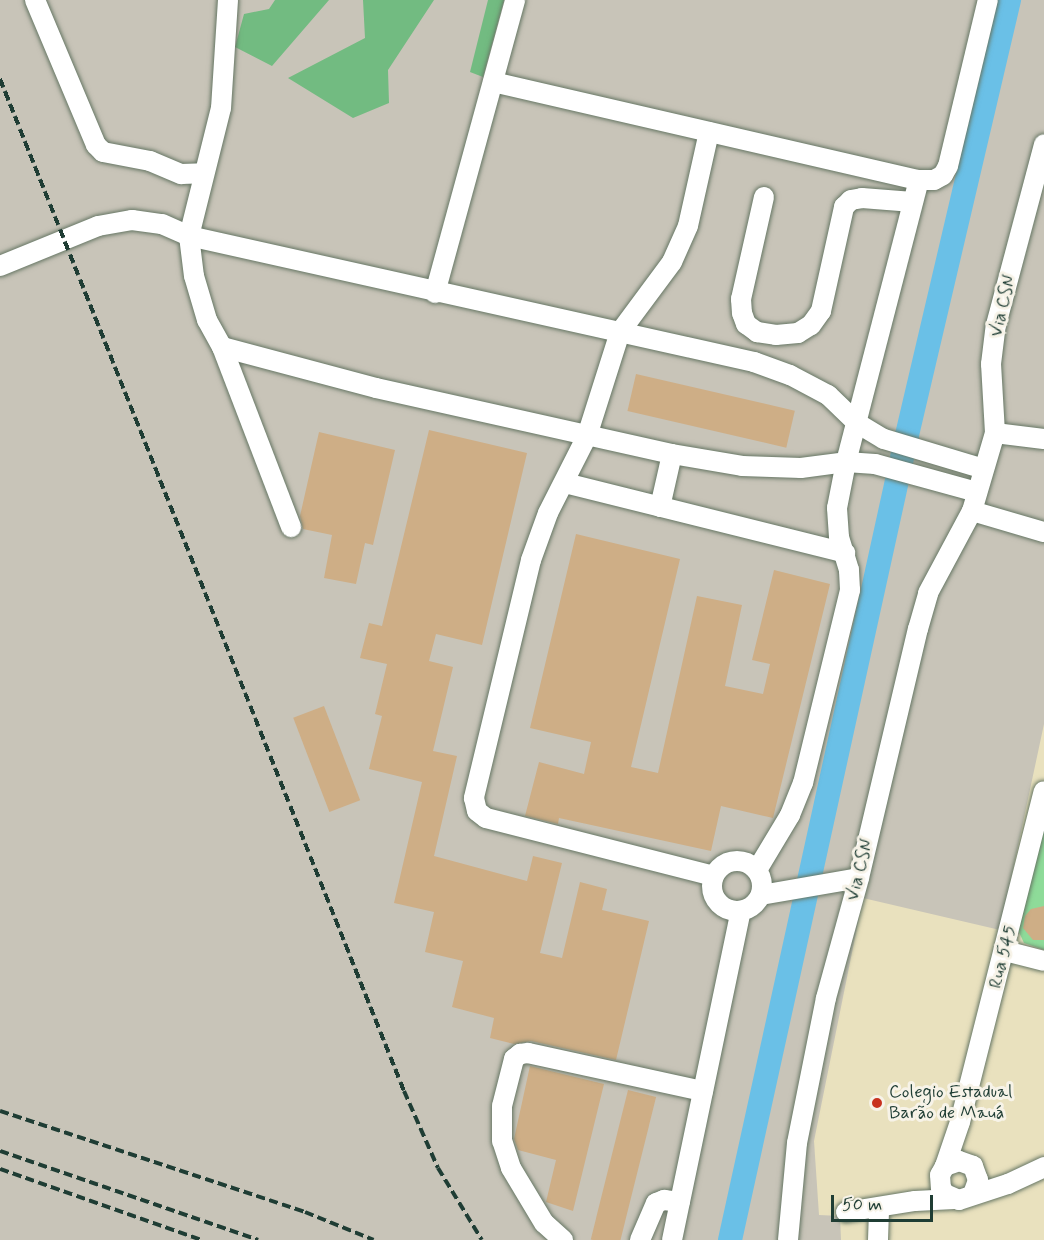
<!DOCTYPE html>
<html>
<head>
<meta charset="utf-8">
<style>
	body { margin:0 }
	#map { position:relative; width:1044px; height:1240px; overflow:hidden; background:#e9e1be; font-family:Mynerve,sans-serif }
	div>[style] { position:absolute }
	.industrial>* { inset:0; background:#c8c4b8 }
	.green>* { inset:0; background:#8edb99 }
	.forest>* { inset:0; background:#72bb81 }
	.river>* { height:24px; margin:-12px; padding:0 12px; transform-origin:12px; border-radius:12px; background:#6ac0e7 }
	.building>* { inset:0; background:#ceae86; transform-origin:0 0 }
	.roads { filter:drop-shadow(0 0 2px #667664) drop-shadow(0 0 2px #667664) }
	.minor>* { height:20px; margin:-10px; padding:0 10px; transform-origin:10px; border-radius:10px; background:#fff }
	.minor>.ring { margin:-10px; padding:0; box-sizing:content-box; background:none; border:20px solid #fff; border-radius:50% }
	.rail>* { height:4px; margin-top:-2px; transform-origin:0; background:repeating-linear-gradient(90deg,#1f3d34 0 9px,transparent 0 13.5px) }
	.dots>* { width:16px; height:16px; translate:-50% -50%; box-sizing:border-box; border:3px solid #f7f3e8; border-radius:50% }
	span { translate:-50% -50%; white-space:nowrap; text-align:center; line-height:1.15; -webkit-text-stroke:6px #f7f3e8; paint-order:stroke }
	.street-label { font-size:18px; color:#1f3d34 }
	.poi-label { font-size:18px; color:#1f3d34 }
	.left { translate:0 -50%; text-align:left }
	.scale { position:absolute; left:831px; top:1195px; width:102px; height:27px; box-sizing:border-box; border:3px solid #1f3d34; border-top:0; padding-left:8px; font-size:18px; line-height:21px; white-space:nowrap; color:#1f3d34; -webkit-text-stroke:4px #f7f3e8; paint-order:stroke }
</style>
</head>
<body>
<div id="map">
	<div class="industrial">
		<i style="clip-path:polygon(0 0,1044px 0,1044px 724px,1000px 930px,863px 898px,814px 1141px,819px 1215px,840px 1216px,841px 1240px,0 1240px)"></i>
	</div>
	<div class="green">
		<i style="clip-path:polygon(1044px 825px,1044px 950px,1024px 943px,1018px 930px)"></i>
	</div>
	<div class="forest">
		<i style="clip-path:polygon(275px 0,329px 0,272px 66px,235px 47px,244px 14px,269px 9px)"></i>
		<i style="clip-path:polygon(363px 0,434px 0,388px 70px,389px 103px,353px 118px,288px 78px,365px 38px)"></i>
		<i style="clip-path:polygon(488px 0,504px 0,483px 77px,470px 72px)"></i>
	</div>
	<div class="river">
		<i style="left:730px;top:1240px;width:824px;rotate:-77.6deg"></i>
		<i style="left:907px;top:435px;width:447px;rotate:-76.8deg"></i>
	</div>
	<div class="building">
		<i style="left:636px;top:374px;width:163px;height:38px;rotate:13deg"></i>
		<i style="clip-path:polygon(429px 430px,527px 453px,482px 645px,436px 634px,429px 661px,453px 667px,433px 751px,457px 756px,434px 856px,527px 881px,533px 856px,562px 863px,540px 953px,562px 958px,580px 882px,607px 889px,602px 910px,649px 921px,616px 1060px,531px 1041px,514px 1044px,490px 1038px,494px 1018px,452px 1007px,463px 961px,425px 952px,434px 912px,394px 903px,422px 782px,369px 769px,382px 716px,375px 714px,387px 664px,360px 658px,369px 623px,382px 626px)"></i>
		<i style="clip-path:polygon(319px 432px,395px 450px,373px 545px,365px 543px,356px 584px,324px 578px,332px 535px,303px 529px,300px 516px)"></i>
		<i style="clip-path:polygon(576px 534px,680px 559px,631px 767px,658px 773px,697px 596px,742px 605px,725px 686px,763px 694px,770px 664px,752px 660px,774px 570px,830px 584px,773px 818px,721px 806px,711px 851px,559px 818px,558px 824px,525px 816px,539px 762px,584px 774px,591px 742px,530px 728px)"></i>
		<i style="left:324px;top:706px;width:101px;height:33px;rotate:69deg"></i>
		<i style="clip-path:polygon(1044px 906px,1044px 940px,1033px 940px,1023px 928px,1025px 916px,1031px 909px)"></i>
		<i style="clip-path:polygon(530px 1066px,604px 1084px,573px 1211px,546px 1202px,556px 1160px,518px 1150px,514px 1139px)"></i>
		<i style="left:628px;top:1090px;width:29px;height:154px;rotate:14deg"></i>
	</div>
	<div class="roads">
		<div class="minor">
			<i style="left:35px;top:0;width:157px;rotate:67.2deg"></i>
			<i style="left:96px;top:145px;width:10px;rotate:45deg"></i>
			<i style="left:103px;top:152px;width:48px;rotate:10.8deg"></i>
			<i style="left:150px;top:161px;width:34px;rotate:23deg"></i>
			<i style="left:181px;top:174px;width:23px;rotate:-2deg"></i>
			<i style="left:228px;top:0;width:108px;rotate:93.7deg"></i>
			<i style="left:221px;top:108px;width:132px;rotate:104deg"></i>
			<i style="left:189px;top:236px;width:40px;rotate:82.9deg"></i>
			<i style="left:194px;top:276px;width:46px;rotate:73.5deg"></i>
			<i style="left:207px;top:320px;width:31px;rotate:61deg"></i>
			<i style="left:222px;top:347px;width:193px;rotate:69deg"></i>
			<i style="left:493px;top:82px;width:437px;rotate:13deg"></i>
			<i style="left:919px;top:180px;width:15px"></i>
			<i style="left:934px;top:180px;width:10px;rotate:-29deg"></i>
			<i style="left:943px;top:175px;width:10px;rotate:-61deg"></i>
			<i style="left:948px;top:166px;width:171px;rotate:-76.5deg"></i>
			<i style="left:709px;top:132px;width:96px;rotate:102.6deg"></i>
			<i style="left:688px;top:226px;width:39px;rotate:114deg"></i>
			<i style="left:672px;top:262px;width:87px;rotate:126.6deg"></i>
			<i style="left:620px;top:332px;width:109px;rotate:107.6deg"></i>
			<i style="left:587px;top:436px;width:86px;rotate:116.9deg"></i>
			<i style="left:548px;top:513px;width:50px;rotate:109.9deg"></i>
			<i style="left:531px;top:560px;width:245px;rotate:103.5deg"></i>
			<i style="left:474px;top:798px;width:13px;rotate:77deg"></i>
			<i style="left:477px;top:811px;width:11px;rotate:38deg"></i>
			<i style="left:486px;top:818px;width:234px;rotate:14.3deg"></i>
			<i style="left:764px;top:197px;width:105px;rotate:102.7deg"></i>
			<i style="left:741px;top:299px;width:14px;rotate:86deg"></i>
			<i style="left:742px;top:313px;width:12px;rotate:70deg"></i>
			<i style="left:746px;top:324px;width:14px;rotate:36deg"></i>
			<i style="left:757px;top:332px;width:19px;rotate:9deg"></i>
			<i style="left:776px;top:335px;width:22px;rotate:-5deg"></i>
			<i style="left:798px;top:333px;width:15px;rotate:-32deg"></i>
			<i style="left:811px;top:325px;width:17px;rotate:-54deg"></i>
			<i style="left:821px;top:311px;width:107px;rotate:-77.5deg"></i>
			<i style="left:844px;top:207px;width:10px;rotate:-45deg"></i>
			<i style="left:851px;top:200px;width:11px;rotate:-10deg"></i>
			<i style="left:862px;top:198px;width:51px;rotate:4.5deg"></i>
			<i style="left:0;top:266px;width:106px;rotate:-22.2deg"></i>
			<i style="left:98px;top:226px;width:35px;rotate:-10deg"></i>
			<i style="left:132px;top:220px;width:30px;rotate:8deg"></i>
			<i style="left:162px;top:224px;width:30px;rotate:24deg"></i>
			<i style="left:189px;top:236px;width:579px;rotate:12.57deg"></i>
			<i style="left:754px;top:362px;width:38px;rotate:20deg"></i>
			<i style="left:790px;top:375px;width:43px;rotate:27.8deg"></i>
			<i style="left:828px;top:395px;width:40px;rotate:44deg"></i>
			<i style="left:857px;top:423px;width:31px;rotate:31deg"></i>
			<i style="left:884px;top:439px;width:104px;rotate:16.7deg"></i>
			<i style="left:435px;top:293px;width:304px;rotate:-74.7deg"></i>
			<i style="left:222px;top:347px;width:159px;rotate:14.9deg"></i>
			<i style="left:376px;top:388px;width:303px;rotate:12.6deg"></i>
			<i style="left:672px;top:454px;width:71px;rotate:9.7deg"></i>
			<i style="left:742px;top:466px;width:59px;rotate:1.9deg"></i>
			<i style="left:801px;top:468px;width:45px;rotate:-7.6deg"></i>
			<i style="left:846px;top:462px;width:29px;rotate:4deg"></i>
			<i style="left:875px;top:464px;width:106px;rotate:15.4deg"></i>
			<i style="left:995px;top:433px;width:49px;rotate:7deg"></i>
			<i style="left:565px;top:483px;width:289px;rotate:14deg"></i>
			<i style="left:660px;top:507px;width:54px;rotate:-77.2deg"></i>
			<i style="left:972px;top:511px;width:75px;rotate:16.3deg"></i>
			<i class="ring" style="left:712px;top:861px;width:30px;height:30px"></i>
			<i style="left:757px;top:870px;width:64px;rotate:-59deg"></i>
			<i style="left:790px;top:815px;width:35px;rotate:-68deg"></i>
			<i style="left:803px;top:783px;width:199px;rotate:-76.3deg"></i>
			<i style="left:850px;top:590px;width:20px;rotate:-93deg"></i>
			<i style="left:849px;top:570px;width:34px;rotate:-107deg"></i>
			<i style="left:839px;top:537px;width:29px;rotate:-94deg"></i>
			<i style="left:837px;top:508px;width:47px;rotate:-78.9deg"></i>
			<i style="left:846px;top:462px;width:291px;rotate:-75.5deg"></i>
			<i style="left:761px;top:895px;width:99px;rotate:-9.8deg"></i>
			<i style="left:1005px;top:951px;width:40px;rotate:14.4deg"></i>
			<i style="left:945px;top:1166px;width:46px;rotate:-71.2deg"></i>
			<i style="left:960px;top:1122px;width:341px;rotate:-75.8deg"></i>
			<i style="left:973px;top:1194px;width:15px;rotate:-70deg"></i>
			<i style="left:978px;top:1180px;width:15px;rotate:-110deg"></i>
			<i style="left:973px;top:1166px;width:15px;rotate:-160deg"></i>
			<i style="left:959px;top:1161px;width:15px;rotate:160deg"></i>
			<i style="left:945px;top:1166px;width:10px;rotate:119deg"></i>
			<i style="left:940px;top:1175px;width:13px;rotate:86deg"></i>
			<i style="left:941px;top:1188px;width:7px;rotate:56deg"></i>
			<i style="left:945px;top:1194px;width:15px;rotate:23deg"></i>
			<i style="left:959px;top:1200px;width:52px;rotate:-18.1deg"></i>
			<i style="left:1008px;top:1184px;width:40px;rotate:-25deg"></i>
			<i style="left:846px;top:1212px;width:70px;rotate:-9.1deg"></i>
			<i style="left:915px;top:1201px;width:39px;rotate:-3deg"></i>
			<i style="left:563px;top:1240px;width:25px;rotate:-138deg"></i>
			<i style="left:544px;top:1223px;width:64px;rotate:-121deg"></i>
			<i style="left:511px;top:1168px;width:28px;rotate:-108deg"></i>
			<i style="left:502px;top:1141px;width:35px;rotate:-90deg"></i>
			<i style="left:502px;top:1106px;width:49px;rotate:-75.7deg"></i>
			<i style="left:514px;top:1059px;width:8px;rotate:-40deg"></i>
			<i style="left:520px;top:1054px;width:8px;rotate:-7deg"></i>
			<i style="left:528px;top:1053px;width:179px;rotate:12.3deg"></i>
			<i style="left:640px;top:1240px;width:40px;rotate:-66.6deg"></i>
			<i style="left:656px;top:1203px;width:9px;rotate:-21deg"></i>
			<i style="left:664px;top:1200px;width:16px;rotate:7deg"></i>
			<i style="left:672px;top:1240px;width:336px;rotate:-78.2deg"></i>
			<i style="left:788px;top:1240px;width:97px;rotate:-84.7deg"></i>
			<i style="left:797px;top:1143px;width:148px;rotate:-78.7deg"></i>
			<i style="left:826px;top:998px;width:124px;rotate:-74.6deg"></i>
			<i style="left:859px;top:878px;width:256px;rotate:-76.7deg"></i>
			<i style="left:918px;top:629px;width:37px;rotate:-74deg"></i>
			<i style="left:928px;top:593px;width:93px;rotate:-61.8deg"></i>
			<i style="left:972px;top:511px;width:81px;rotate:-73.6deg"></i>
			<i style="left:995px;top:433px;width:69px;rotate:-93.3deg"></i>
			<i style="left:991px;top:364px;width:39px;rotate:-83deg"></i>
			<i style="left:996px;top:325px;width:187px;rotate:-75.1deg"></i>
			<i style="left:878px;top:1240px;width:32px;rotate:-88deg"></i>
		</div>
	</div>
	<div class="rail">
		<i style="left:0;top:79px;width:1090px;rotate:68.24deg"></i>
		<i style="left:404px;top:1091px;width:84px;rotate:66.2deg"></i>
		<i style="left:438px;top:1168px;width:84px;rotate:58.6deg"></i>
		<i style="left:0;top:1111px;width:321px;rotate:18.3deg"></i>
		<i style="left:305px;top:1212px;width:74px;rotate:22.1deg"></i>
		<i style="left:0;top:1151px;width:273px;rotate:19deg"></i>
		<i style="left:0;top:1169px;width:214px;rotate:19.4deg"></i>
	</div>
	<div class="dots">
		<i style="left:877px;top:1103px;background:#c8321e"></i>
	</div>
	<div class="street-label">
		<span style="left:1003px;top:306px;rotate:-77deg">Via CSN</span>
		<span style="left:860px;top:870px;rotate:-76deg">Via CSN</span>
		<span style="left:1003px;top:957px;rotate:-76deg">Rua 545</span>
	</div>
	<div class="poi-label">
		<span class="left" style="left:889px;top:1103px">Colegio Estadual<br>Barão de Mauá</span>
	</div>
	<div class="scale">50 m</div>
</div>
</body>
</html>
